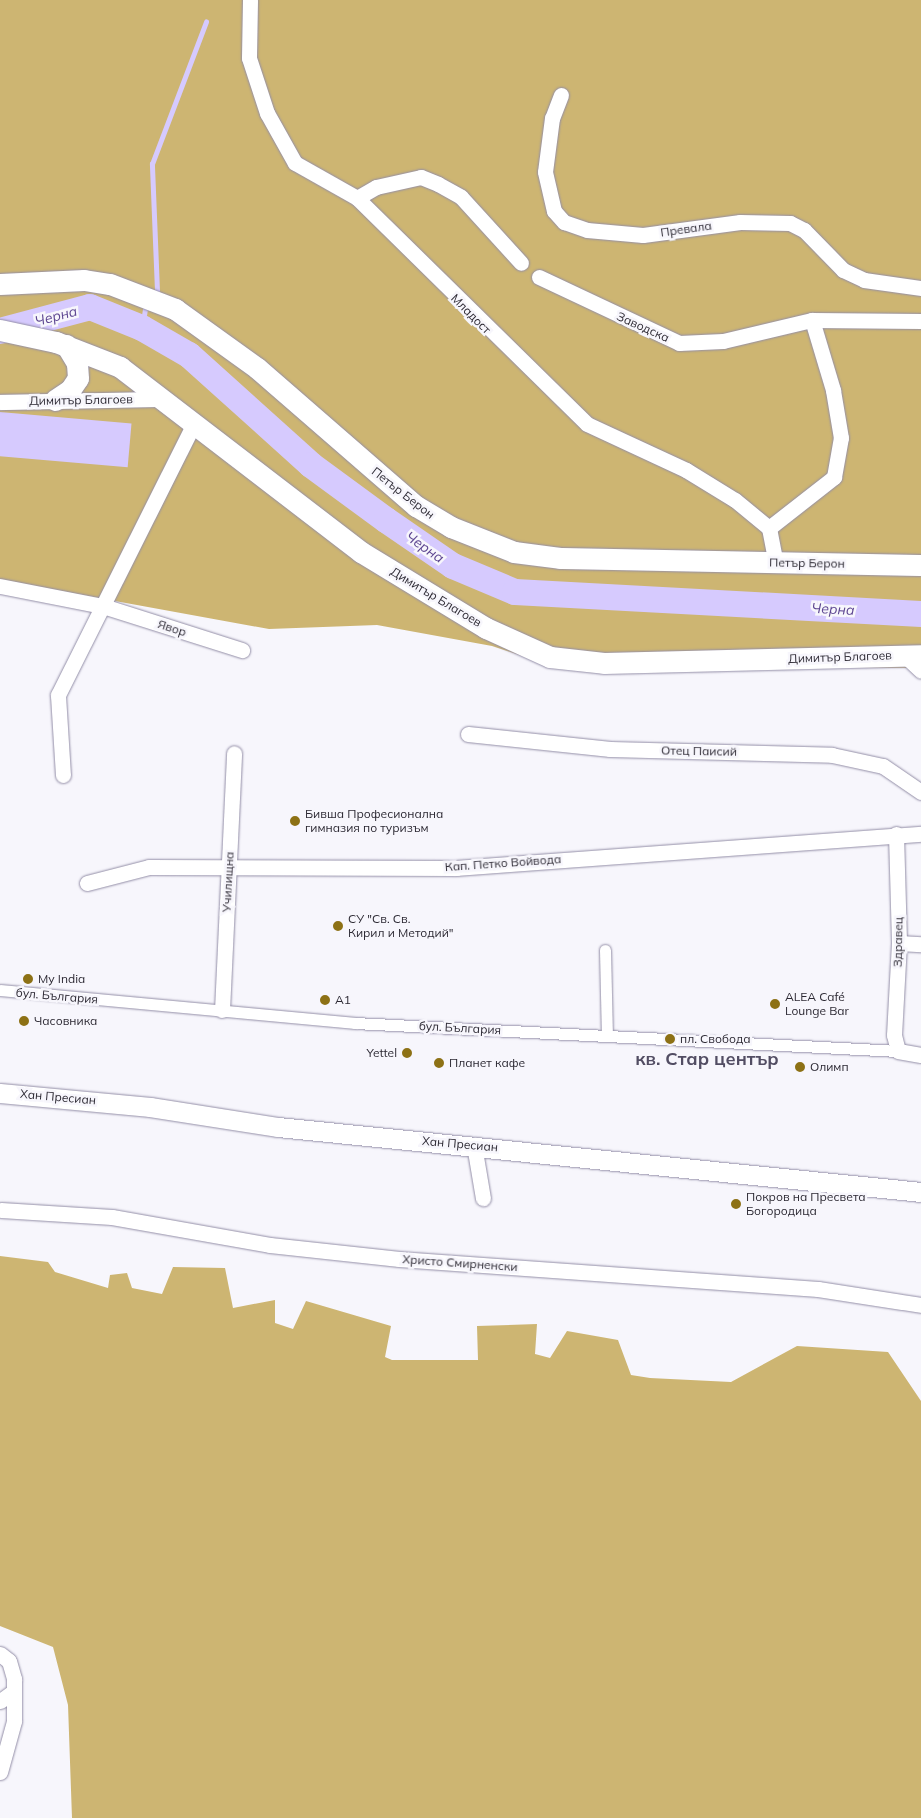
<!DOCTYPE html>
<html>
<head>
<meta charset="utf-8">
<style>
	body { margin:0 }
	#map { position:relative; width:921px; height:1818px; overflow:hidden; background:#f7f6fc; font-family:Mulish,sans-serif }
	div>[style] { position:absolute }
	.forest>* { inset:0; background:#cdb572 }
	.water>* { inset:0; background:#d6cafe; transform-origin:0 0 }
	.stream>* { height:4.5px; margin:-2.25px; padding:0 2.25px; transform-origin:2.25px; border-radius:2.25px; background:#d6cafe }
	.river>* { height:26px; margin:-13px; padding:0 13px; transform-origin:13px; border-radius:13px; background:#d6cafe }
	.roads { filter:drop-shadow(0 0 1px #938ea7) drop-shadow(0 0 1px #938ea7) }
	.pedestrian>* { height:11px; margin:-5.5px; padding:0 5.5px; transform-origin:5.5px; border-radius:5.5px; background:#fff }
	.minor>* { height:15px; margin:-7.5px; padding:0 7.5px; transform-origin:7.5px; border-radius:7.5px; background:#fff }
	.tertiary>* { height:19px; margin:-9.5px; padding:0 9.5px; transform-origin:9.5px; border-radius:9.5px; background:#fff }
	.secondary>* { height:21px; margin:-10.5px; padding:0 10.5px; transform-origin:10.5px; border-radius:10.5px; background:#fff }
	.dots>* { width:14px; height:14px; translate:-50% -50%; box-sizing:border-box; border:2px solid #f7f6fc; border-radius:50% }
	span { translate:-50% -50%; white-space:nowrap; text-align:center; line-height:1.15; -webkit-text-stroke:5px #f7f6fc; paint-order:stroke }
	.street-label { font-size:12px; color:#2c2933 }
	.poi-label { font-size:12px; color:#2c2933 }
	.left { translate:0 -50%; text-align:left }
	.right { translate:-100% -50%; text-align:right }
	.water-label { font-size:14px; color:#5d4691; font-style:italic }
	.district-label { font-size:18px; color:#524d63; font-weight:700 }
</style>
</head>
<body>
<div id="map">
	<div class="forest">
		<i style="clip-path:polygon(0 0,921px 0,921px 668px,550px 665px,492px 646px,377px 625px,269px 629px,0 580px)"></i>
		<i style="clip-path:polygon(0 1256px,48px 1262px,55px 1272px,108px 1288px,110px 1275px,127px 1273px,132px 1288px,162px 1294px,173px 1267px,225px 1268px,233px 1308px,275px 1300px,275px 1323px,293px 1329px,306px 1301px,391px 1326px,385px 1357px,392px 1360px,478px 1360px,477px 1326px,537px 1324px,535px 1354px,550px 1358px,567px 1331px,618px 1340px,631px 1375px,650px 1378px,731px 1382px,797px 1346px,888px 1352px,921px 1401px,921px 1818px,72px 1818px,68px 1705px,53px 1647px,0 1626px)"></i>
	</div>
	<div class="water">
		<i style="left:0;top:412px;width:132px;height:44px;rotate:5deg"></i>
	</div>
	<div class="stream">
		<i style="left:157px;top:291px;width:127px;rotate:-92.3deg"></i>
		<i style="left:152px;top:164px;width:152px;rotate:-69.2deg"></i>
		<i style="left:142px;top:328px;width:18px;rotate:-81deg"></i>
	</div>
	<div class="river">
		<i style="left:0;top:331px;width:93px;rotate:-14.9deg"></i>
		<i style="left:90px;top:307px;width:56px;rotate:22deg"></i>
		<i style="left:142px;top:328px;width:54px;rotate:29.9deg"></i>
		<i style="left:189px;top:355px;width:164px;rotate:42deg"></i>
		<i style="left:311px;top:465px;width:93px;rotate:36.3deg"></i>
		<i style="left:386px;top:520px;width:81px;rotate:34.5deg"></i>
		<i style="left:453px;top:566px;width:67px;rotate:22.8deg"></i>
		<i style="left:515px;top:592px;width:407px;rotate:3.1deg"></i>
	</div>
	<div class="roads">
		<div class="pedestrian">
			<i style="left:605px;top:950px;width:86px;rotate:88.7deg"></i>
			<i style="left:0;top:990px;width:357px;rotate:5.3deg"></i>
			<i style="left:355px;top:1023px;width:544px;rotate:2.95deg"></i>
		</div>
		<div class="minor">
			<i style="left:250px;top:0;width:58px;rotate:91deg"></i>
			<i style="left:249px;top:58px;width:58px;rotate:71.9deg"></i>
			<i style="left:267px;top:113px;width:57px;rotate:60.8deg"></i>
			<i style="left:295px;top:163px;width:71px;rotate:29.4deg"></i>
			<i style="left:357px;top:198px;width:322px;rotate:44.5deg"></i>
			<i style="left:587px;top:424px;width:109px;rotate:24.9deg"></i>
			<i style="left:686px;top:470px;width:57px;rotate:31.5deg"></i>
			<i style="left:735px;top:500px;width:44px;rotate:39.5deg"></i>
			<i style="left:769px;top:528px;width:36px;rotate:79deg"></i>
			<i style="left:561px;top:95px;width:25px;rotate:111deg"></i>
			<i style="left:552px;top:118px;width:54px;rotate:97.4deg"></i>
			<i style="left:545px;top:172px;width:40px;rotate:77deg"></i>
			<i style="left:554px;top:211px;width:15px;rotate:48deg"></i>
			<i style="left:564px;top:222px;width:24px;rotate:19deg"></i>
			<i style="left:587px;top:230px;width:56px;rotate:5.1deg"></i>
			<i style="left:643px;top:235px;width:98px;rotate:-7.6deg"></i>
			<i style="left:740px;top:222px;width:50px;rotate:1.1deg"></i>
			<i style="left:790px;top:223px;width:16px;rotate:27deg"></i>
			<i style="left:804px;top:230px;width:56px;rotate:45.7deg"></i>
			<i style="left:843px;top:270px;width:23px;rotate:25deg"></i>
			<i style="left:864px;top:280px;width:58px;rotate:8deg"></i>
			<i style="left:357px;top:198px;width:22px;rotate:-30deg"></i>
			<i style="left:376px;top:187px;width:46px;rotate:-12.5deg"></i>
			<i style="left:421px;top:177px;width:18px;rotate:22deg"></i>
			<i style="left:438px;top:184px;width:26px;rotate:29deg"></i>
			<i style="left:461px;top:197px;width:89px;rotate:47.7deg"></i>
			<i style="left:539px;top:277px;width:155px;rotate:25.2deg"></i>
			<i style="left:679px;top:343px;width:44px;rotate:-2.6deg"></i>
			<i style="left:723px;top:341px;width:91px;rotate:-13.3deg"></i>
			<i style="left:812px;top:320px;width:109px;rotate:0.5deg"></i>
			<i style="left:0;top:402px;width:163px;rotate:-1.1deg"></i>
			<i style="left:769px;top:528px;width:83px;rotate:-38.1deg"></i>
			<i style="left:834px;top:477px;width:40px;rotate:-80deg"></i>
			<i style="left:841px;top:438px;width:49px;rotate:-99.5deg"></i>
			<i style="left:833px;top:390px;width:73px;rotate:-106.7deg"></i>
			<i style="left:0;top:586px;width:105px;rotate:11deg"></i>
			<i style="left:103px;top:606px;width:146px;rotate:17.6deg"></i>
			<i style="left:904px;top:655px;width:23px;rotate:43deg"></i>
			<i style="left:468px;top:734px;width:143px;rotate:6deg"></i>
			<i style="left:610px;top:749px;width:222px;rotate:1.5deg"></i>
			<i style="left:832px;top:755px;width:52px;rotate:12.2deg"></i>
			<i style="left:883px;top:766px;width:46px;rotate:34.4deg"></i>
			<i style="left:63px;top:775px;width:80px;rotate:-93.6deg"></i>
			<i style="left:58px;top:695px;width:305px;rotate:-63.4deg"></i>
			<i style="left:896px;top:834px;width:109px;rotate:88.4deg"></i>
			<i style="left:899px;top:943px;width:92px;rotate:93.1deg"></i>
			<i style="left:894px;top:1035px;width:16px;rotate:76deg"></i>
			<i style="left:898px;top:1051px;width:23px;rotate:10deg"></i>
			<i style="left:87px;top:883px;width:64px;rotate:-14.5deg"></i>
			<i style="left:149px;top:867px;width:307px;rotate:0.2deg"></i>
			<i style="left:456px;top:868px;width:466px;rotate:-4.2deg"></i>
			<i style="left:899px;top:943px;width:22px;rotate:3deg"></i>
			<i style="left:222px;top:1010px;width:257px;rotate:-87.3deg"></i>
			<i style="left:474px;top:1145px;width:54px;rotate:80.4deg"></i>
			<i style="left:1px;top:1210px;width:111px;rotate:3.6deg"></i>
			<i style="left:112px;top:1217px;width:160px;rotate:10deg"></i>
			<i style="left:270px;top:1245px;width:130px;rotate:6.2deg"></i>
			<i style="left:399px;top:1259px;width:420px;rotate:4.1deg"></i>
			<i style="left:818px;top:1289px;width:104px;rotate:8.8deg"></i>
			<i style="left:0;top:1654px;width:11px;rotate:38deg"></i>
			<i style="left:9px;top:1661px;width:19px;rotate:74deg"></i>
			<i style="left:14px;top:1679px;width:12px;rotate:90deg"></i>
			<i style="left:14px;top:1691px;width:17px;rotate:144deg"></i>
			<i style="left:0;top:1772px;width:53px;rotate:-74.6deg"></i>
			<i style="left:14px;top:1721px;width:30px;rotate:-90deg"></i>
		</div>
		<div class="tertiary">
			<i style="left:0;top:1093px;width:151px;rotate:5.3deg"></i>
			<i style="left:150px;top:1107px;width:130px;rotate:8.9deg"></i>
			<i style="left:278px;top:1127px;width:646px;rotate:5.77deg"></i>
		</div>
		<div class="secondary">
			<i style="left:0;top:284px;width:84px;rotate:-2.7deg"></i>
			<i style="left:84px;top:280px;width:26px;rotate:9deg"></i>
			<i style="left:110px;top:284px;width:70px;rotate:21deg"></i>
			<i style="left:175px;top:309px;width:101px;rotate:35.7deg"></i>
			<i style="left:257px;top:368px;width:211px;rotate:41deg"></i>
			<i style="left:416px;top:506px;width:41px;rotate:31deg"></i>
			<i style="left:451px;top:527px;width:68px;rotate:21.6deg"></i>
			<i style="left:514px;top:552px;width:46px;rotate:7.4deg"></i>
			<i style="left:560px;top:558px;width:361px;rotate:1.1deg"></i>
			<i style="left:0;top:330px;width:57px;rotate:12.1deg"></i>
			<i style="left:56px;top:342px;width:69px;rotate:21.3deg"></i>
			<i style="left:120px;top:367px;width:304px;rotate:37.5deg"></i>
			<i style="left:361px;top:552px;width:146px;rotate:31.3deg"></i>
			<i style="left:486px;top:628px;width:70px;rotate:24.4deg"></i>
			<i style="left:550px;top:657px;width:54px;rotate:6.3deg"></i>
			<i style="left:604px;top:663px;width:317px;rotate:-1.4deg"></i>
			<i style="left:55px;top:400px;width:18px;rotate:-34deg"></i>
			<i style="left:70px;top:390px;width:14px;rotate:-56deg"></i>
			<i style="left:78px;top:378px;width:15px;rotate:-94deg"></i>
			<i style="left:77px;top:363px;width:21px;rotate:-121deg"></i>
		</div>
	</div>
	<div class="dots">
		<i style="left:295px;top:821px;background:#8d7115"></i>
		<i style="left:338px;top:926px;background:#8d7115"></i>
		<i style="left:28px;top:979px;background:#8d7115"></i>
		<i style="left:325px;top:1000px;background:#8d7115"></i>
		<i style="left:775px;top:1004px;background:#8d7115"></i>
		<i style="left:24px;top:1021px;background:#8d7115"></i>
		<i style="left:670px;top:1039px;background:#8d7115"></i>
		<i style="left:407px;top:1053px;background:#8d7115"></i>
		<i style="left:439px;top:1063px;background:#8d7115"></i>
		<i style="left:800px;top:1067px;background:#8d7115"></i>
		<i style="left:736px;top:1204px;background:#8d7115"></i>
	</div>
	<div class="street-label">
		<span style="left:686px;top:229px;rotate:-8deg">Превала</span>
		<span style="left:471px;top:314px;rotate:45deg">Младост</span>
		<span style="left:643px;top:327px;rotate:24deg">Заводска</span>
		<span style="left:81px;top:400px;rotate:-1deg">Димитър Благоев</span>
		<span style="left:403px;top:493px;rotate:38deg">Петър Берон</span>
		<span style="left:807px;top:563px;rotate:1deg">Петър Берон</span>
		<span style="left:436px;top:597px;rotate:31deg">Димитър Благоев</span>
		<span style="left:172px;top:628px;rotate:18deg">Явор</span>
		<span style="left:840px;top:657px;rotate:-2deg">Димитър Благоев</span>
		<span style="left:699px;top:751px;rotate:1deg">Отец Паисий</span>
		<span style="left:503px;top:863px;rotate:-4deg">Кап. Петко Войвода</span>
		<span style="left:228px;top:882px;rotate:-87deg">Училищна</span>
		<span style="left:898px;top:942px;rotate:-89deg">Здравец</span>
		<span style="left:57px;top:996px;rotate:5deg">бул. България</span>
		<span style="left:460px;top:1028px;rotate:3deg">бул. България</span>
		<span style="left:58px;top:1097px;rotate:5deg">Хан Пресиан</span>
		<span style="left:460px;top:1144px;rotate:5deg">Хан Пресиан</span>
		<span style="left:460px;top:1263px;rotate:4deg">Христо Смирненски</span>
	</div>
	<div class="poi-label">
		<span class="left" style="left:305px;top:821px">Бивша Професионална<br>гимназия по туризъм</span>
		<span class="left" style="left:348px;top:926px">СУ "Св. Св.<br>Кирил и Методий"</span>
		<span class="left" style="left:38px;top:979px">My India</span>
		<span class="left" style="left:785px;top:1004px">ALEA Café<br>Lounge Bar</span>
		<span class="left" style="left:335px;top:1000px">A1</span>
		<span class="left" style="left:34px;top:1021px">Часовника</span>
		<span class="left" style="left:680px;top:1039px">пл. Свобода</span>
		<span class="right" style="left:397px;top:1053px">Yettel</span>
		<span class="left" style="left:449px;top:1063px">Планет кафе</span>
		<span class="left" style="left:810px;top:1067px">Олимп</span>
		<span class="left" style="left:746px;top:1204px">Покров на Пресвета<br>Богородица</span>
	</div>
	<div class="water-label">
		<span style="left:56px;top:316px;rotate:-15deg">Черна</span>
		<span style="left:425px;top:547px;rotate:35deg">Черна</span>
		<span style="left:833px;top:609px;rotate:3deg">Черна</span>
	</div>
	<div class="district-label">
		<span style="left:707px;top:1059px">кв. Стар център</span>
	</div>
</div>
</body>
</html>
